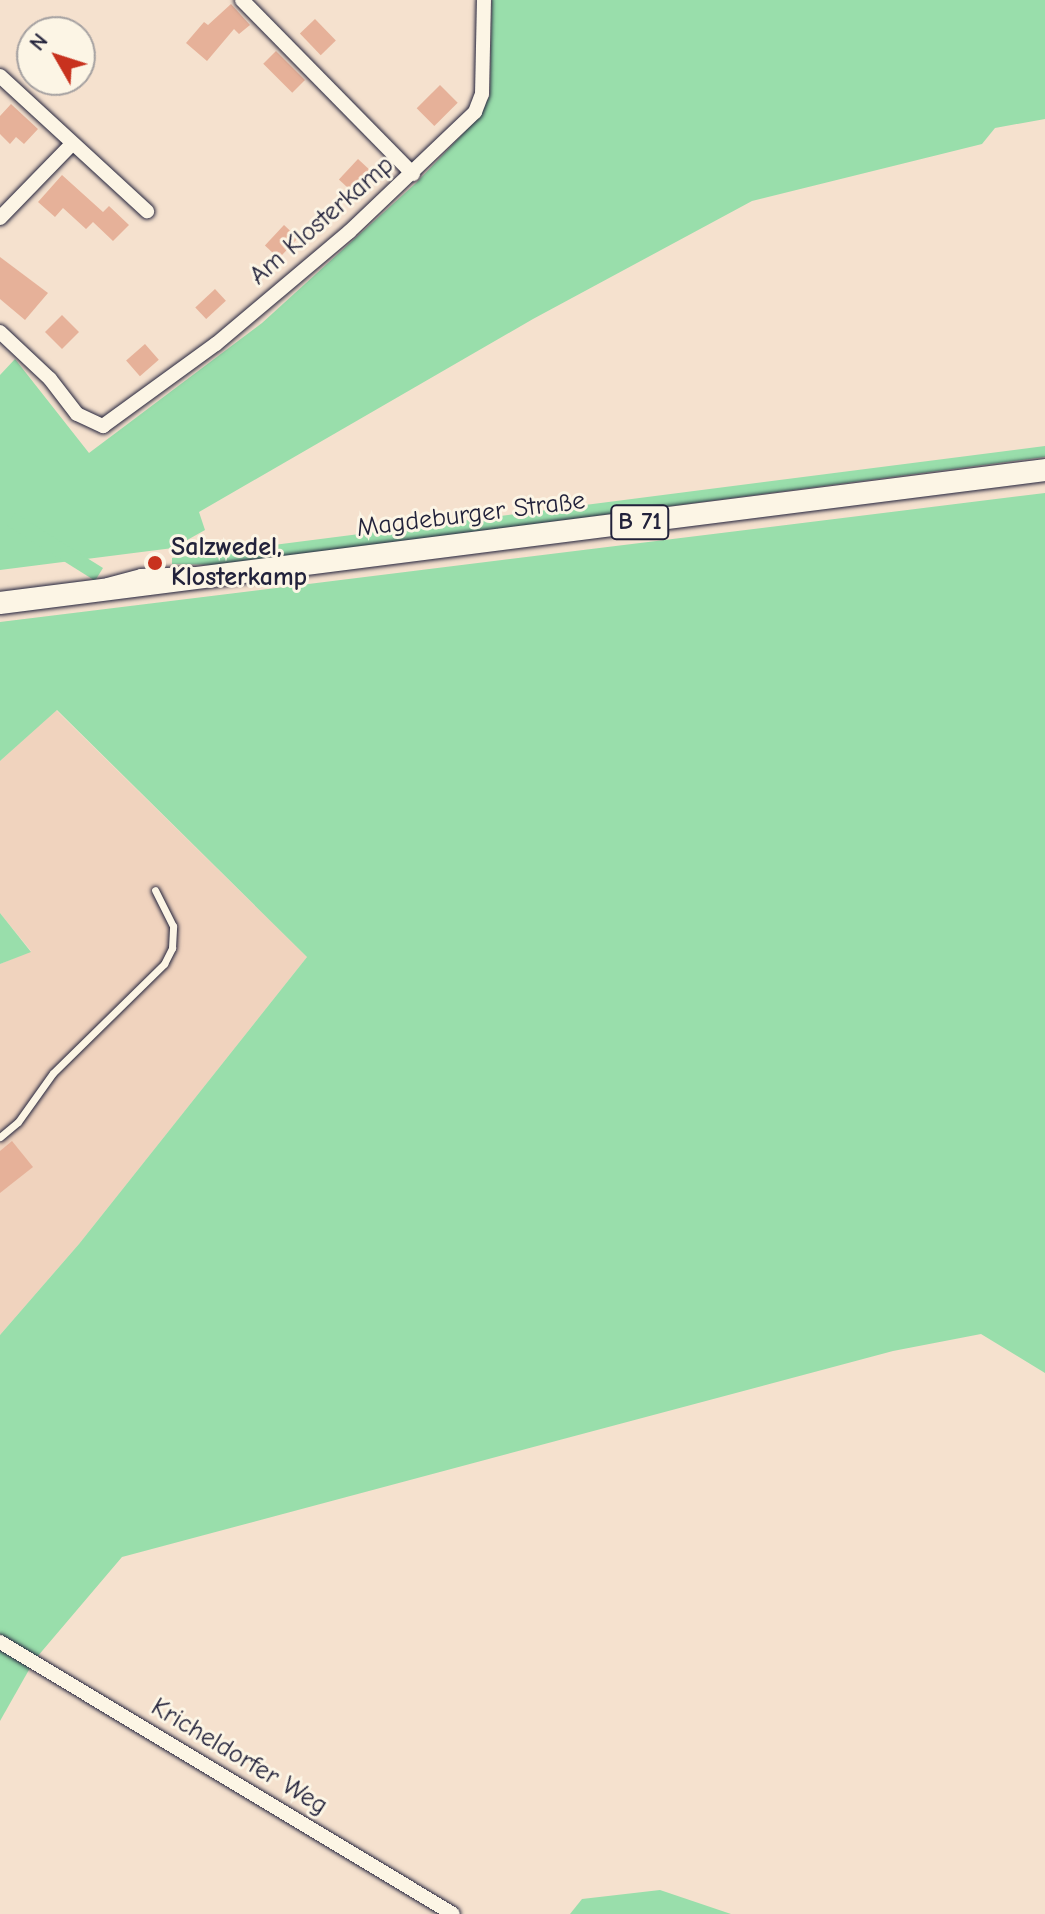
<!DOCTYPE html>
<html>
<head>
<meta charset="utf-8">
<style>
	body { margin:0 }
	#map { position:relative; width:1045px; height:1914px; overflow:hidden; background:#f5e1ce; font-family:"Comic Neue",sans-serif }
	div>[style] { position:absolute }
	.built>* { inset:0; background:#f0d3be }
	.green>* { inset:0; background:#99deab; transform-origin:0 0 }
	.building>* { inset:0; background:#e6b199; transform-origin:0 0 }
	.roads { filter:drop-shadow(0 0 2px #22223b) drop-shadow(0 0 2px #22223b) }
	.service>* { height:7px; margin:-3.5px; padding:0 3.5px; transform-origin:3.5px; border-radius:3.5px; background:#fcf5e5 }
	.minor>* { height:14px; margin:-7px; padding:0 7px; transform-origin:7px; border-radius:7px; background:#fcf5e5 }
	.primary>* { height:22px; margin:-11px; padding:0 11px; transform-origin:11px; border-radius:11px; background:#fcf5e5 }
	.dots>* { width:22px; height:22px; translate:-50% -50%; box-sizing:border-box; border:4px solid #fcf5e5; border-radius:50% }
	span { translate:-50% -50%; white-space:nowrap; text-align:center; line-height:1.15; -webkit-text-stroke:6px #fcf5e5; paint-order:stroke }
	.shield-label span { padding:2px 6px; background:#fcf5e5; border:2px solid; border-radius:6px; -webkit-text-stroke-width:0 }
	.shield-label { font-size:24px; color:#22223b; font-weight:700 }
	.street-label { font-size:26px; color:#22223b }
	.poi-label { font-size:26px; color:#22223b; font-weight:700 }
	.left { translate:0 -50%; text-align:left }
	.north { position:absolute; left:16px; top:16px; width:80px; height:80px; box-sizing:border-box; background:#fcf5e5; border:2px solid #a5a1a1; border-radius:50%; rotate:309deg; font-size:22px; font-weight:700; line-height:32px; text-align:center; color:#22223b }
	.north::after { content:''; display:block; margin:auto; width:28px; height:36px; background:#c8321e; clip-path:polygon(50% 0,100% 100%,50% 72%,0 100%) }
</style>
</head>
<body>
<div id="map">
	<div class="built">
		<i style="clip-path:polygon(56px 710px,307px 957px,79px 1244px,0 1335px,0 964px,31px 951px,0 913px,0 761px)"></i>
	</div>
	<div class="green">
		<i style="clip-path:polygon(492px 0,1045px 0,1045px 119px,995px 128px,982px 144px,752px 201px,533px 319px,199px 512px,205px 530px,173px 548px,0 570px,0 375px,15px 359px,89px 453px,262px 323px,416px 183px,479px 117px,490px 95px)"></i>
		<i style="clip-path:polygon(1045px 446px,1045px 457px,221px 565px,172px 564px,172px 558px)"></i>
		<i style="clip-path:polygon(1045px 493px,1045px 1373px,981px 1334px,893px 1351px,122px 1557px,37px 1657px,0 1634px,0 1335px,79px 1244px,307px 957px,57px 710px,0 761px,0 622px)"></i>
		<i style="left:103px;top:568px;width:15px;height:104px;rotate:122deg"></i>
		<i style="clip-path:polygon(0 913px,31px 952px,0 964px)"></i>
		<i style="clip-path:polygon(0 1650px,30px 1668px,0 1721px)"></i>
		<i style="clip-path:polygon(660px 1890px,731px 1914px,570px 1914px,582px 1899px)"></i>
	</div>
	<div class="building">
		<i style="clip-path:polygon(231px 4px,250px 25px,239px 34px,234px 29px,207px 61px,186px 43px,204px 22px,208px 25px)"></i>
		<i style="left:315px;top:19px;width:30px;height:21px;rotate:46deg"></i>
		<i style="left:276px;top:51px;width:41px;height:18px;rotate:45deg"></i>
		<i style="left:440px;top:85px;width:25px;height:33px;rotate:45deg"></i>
		<i style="clip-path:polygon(11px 104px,38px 129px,24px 144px,16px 137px,10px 144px,0 134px,0 116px)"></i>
		<i style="left:358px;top:159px;width:18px;height:28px;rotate:43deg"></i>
		<i style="clip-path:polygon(62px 175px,103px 212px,109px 206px,129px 225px,113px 241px,93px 222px,86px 229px,63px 208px,55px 217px,38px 202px)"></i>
		<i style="left:284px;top:225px;width:19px;height:28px;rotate:43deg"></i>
		<i style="clip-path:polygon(0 257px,48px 293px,25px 320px,0 299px)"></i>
		<i style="left:215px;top:289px;width:16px;height:27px;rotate:47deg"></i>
		<i style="left:62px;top:315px;width:24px;height:24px;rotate:45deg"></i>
		<i style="left:145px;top:344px;width:21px;height:25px;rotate:49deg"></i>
		<i style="clip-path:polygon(12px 1141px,33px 1167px,0 1193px,0 1151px)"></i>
	</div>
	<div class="roads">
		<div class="service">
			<i style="left:107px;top:581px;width:34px;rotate:-15deg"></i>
			<i style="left:140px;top:572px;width:53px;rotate:-2.2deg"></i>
			<i style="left:0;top:1137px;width:23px;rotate:-40deg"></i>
			<i style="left:18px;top:1122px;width:60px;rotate:-54.5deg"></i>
			<i style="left:53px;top:1073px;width:156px;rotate:-44.5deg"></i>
			<i style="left:164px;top:964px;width:18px;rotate:-63deg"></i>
			<i style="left:172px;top:948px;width:22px;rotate:-87deg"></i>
			<i style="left:173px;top:926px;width:40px;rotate:-116.6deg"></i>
		</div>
		<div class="minor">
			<i style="left:242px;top:0;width:244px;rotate:45.5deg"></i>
			<i style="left:0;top:76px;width:200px;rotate:42.6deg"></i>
			<i style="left:0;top:218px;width:103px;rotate:-45.8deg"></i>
			<i style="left:0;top:332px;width:69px;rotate:43.2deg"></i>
			<i style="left:50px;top:379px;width:44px;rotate:52.4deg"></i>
			<i style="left:77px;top:414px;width:29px;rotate:25deg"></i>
			<i style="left:103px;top:426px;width:140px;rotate:-36deg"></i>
			<i style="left:216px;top:344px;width:174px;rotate:-40.1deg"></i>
			<i style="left:349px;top:232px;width:174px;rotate:-43.6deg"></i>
			<i style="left:475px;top:112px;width:19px;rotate:-69deg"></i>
			<i style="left:482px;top:94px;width:94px;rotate:-88.8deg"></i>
			<i style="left:0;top:1642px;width:528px;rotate:30.98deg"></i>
		</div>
		<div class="primary">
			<i style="left:0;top:603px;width:1053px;rotate:-7.25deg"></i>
		</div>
	</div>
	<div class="dots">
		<i style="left:155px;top:563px;background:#c8321e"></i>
	</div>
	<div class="shield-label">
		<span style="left:640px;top:522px">B 71</span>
	</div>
	<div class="street-label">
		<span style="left:322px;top:221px;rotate:-41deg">Am Klosterkamp</span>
		<span style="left:471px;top:515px;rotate:-7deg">Magdeburger Straße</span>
		<span style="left:239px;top:1757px;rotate:31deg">Kricheldorfer Weg</span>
	</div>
	<div class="poi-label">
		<span class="left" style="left:171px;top:563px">Salzwedel,<br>Klosterkamp</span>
	</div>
	<div class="north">N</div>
</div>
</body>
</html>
